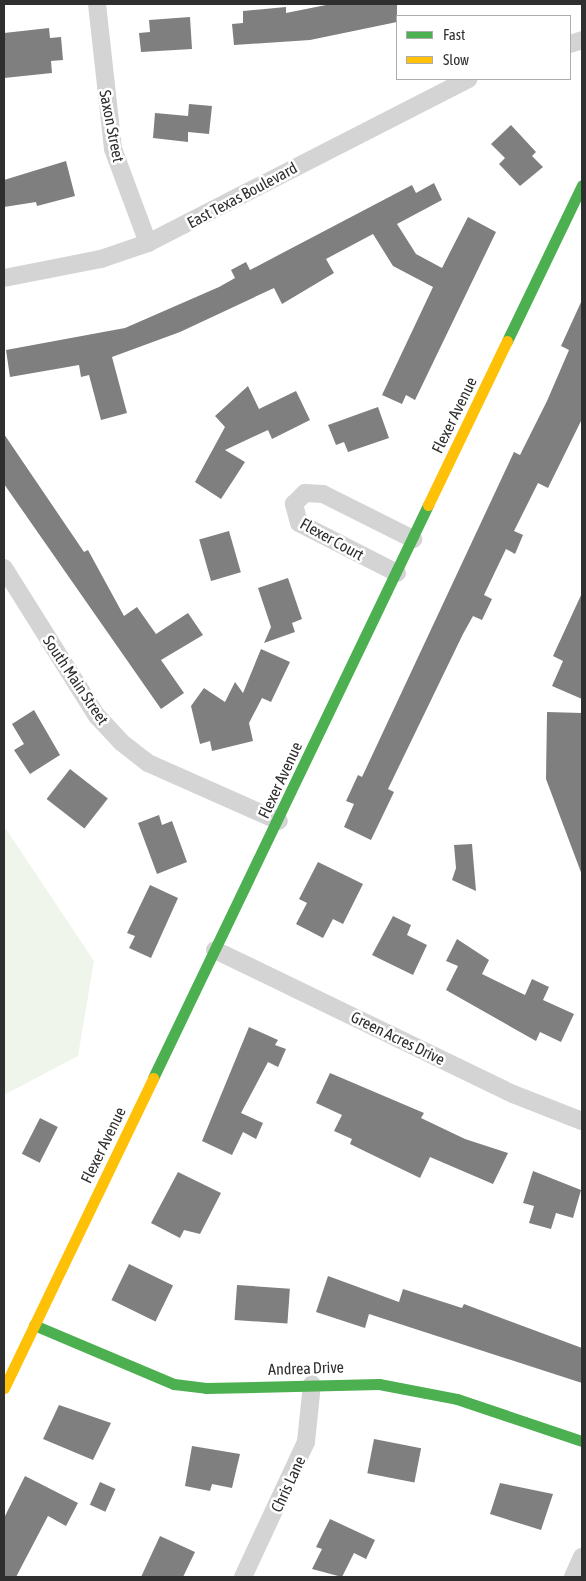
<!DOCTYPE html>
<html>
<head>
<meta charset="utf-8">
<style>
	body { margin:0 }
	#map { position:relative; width:586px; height:1581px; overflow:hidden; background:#fff; font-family:"Asap Condensed",sans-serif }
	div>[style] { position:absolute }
	.green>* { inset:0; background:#f0f5ec }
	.building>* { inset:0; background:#7f7f7f; transform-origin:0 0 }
	.street>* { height:18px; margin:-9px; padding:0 9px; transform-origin:9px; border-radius:9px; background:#d4d4d4 }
	.fast>* { height:11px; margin:-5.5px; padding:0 5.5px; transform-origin:5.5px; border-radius:5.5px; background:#4caf50 }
	.slow>* { height:11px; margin:-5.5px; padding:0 5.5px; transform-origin:5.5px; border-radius:5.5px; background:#ffc107 }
	span { translate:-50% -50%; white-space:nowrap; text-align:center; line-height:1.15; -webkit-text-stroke:5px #fff; paint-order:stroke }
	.street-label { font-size:16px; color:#2f2f2f }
	.frame { position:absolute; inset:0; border:5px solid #2f2f2f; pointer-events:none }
	.legend { position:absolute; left:396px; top:15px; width:175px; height:65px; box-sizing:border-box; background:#fff; border:1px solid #acacac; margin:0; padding:6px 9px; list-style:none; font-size:15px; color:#2f2f2f }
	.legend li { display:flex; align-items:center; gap:10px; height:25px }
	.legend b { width:25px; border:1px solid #acacac }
</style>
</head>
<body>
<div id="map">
	<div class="green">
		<i style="clip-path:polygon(4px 826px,94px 961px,78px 1056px,4px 1095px)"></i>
	</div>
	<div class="building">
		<i style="clip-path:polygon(331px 4px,397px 4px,397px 22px,310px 40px,234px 45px,232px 24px,243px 23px,243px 11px,286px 7px,286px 13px)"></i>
		<i style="clip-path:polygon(190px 17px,192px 49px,141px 52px,139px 33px,150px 32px,149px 20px)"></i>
		<i style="clip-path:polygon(49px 28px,50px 38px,61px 37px,63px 60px,51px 61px,52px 73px,4px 78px,4px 33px)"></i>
		<i style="clip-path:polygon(189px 104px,212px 106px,209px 134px,188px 132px,188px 142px,153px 138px,155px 113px,188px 116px)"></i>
		<i style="clip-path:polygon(511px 125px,536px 152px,532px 156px,543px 167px,520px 186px,499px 164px,505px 158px,491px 144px)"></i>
		<i style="clip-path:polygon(66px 161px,75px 196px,37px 206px,36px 202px,4px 207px,4px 180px)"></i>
		<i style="clip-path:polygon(434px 183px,442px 200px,397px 224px,416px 254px,442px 268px,468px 217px,496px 232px,415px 400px,406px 395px,402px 404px,382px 395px,433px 287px,393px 266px,373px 234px,326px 259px,334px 273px,282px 304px,274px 288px,180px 332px,112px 357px,127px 413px,101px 420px,89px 375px,81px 377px,79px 365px,10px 377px,6px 350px,125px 328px,219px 287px,235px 278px,231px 270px,246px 262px,250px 270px,412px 185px,416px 193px)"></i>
		<i style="clip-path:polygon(582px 300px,582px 419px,548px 488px,538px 483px,514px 531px,523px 535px,515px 554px,506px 549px,484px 595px,492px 599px,482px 620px,473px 616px,463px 634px,388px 789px,394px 792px,371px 840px,344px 827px,354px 804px,346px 801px,358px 775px,362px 777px,514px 452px,520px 455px,547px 401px,569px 350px,561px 346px)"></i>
		<i style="clip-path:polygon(248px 386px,259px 409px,296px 391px,310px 420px,272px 439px,268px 430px,225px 450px,245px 462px,221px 499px,195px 482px,225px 427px,215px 416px)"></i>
		<i style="clip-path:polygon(378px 407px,389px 438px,348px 452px,344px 442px,336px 445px,328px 425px)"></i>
		<i style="clip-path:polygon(4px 434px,84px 552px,88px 550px,124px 616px,137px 607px,156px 634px,188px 613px,203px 635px,161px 660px,184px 693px,161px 709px,4px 484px)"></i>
		<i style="left:229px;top:531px;width:43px;height:31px;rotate:74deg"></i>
		<i style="clip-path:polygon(288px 578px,302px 619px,292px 623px,295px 632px,264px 643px,271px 627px,258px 588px)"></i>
		<i style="clip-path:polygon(582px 593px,582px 699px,552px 686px,563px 661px,553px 656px)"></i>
		<i style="clip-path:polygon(261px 649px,290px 662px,271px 702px,262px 698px,249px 723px,253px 741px,212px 751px,210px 741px,200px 744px,191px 706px,204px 688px,225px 702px,235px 682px,243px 693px)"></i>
		<i style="clip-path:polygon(34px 710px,60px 755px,30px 774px,14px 750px,24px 744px,12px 724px)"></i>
		<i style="clip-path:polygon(547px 712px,582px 713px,582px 875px,546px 779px)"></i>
		<i style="left:70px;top:769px;width:48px;height:38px;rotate:38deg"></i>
		<i style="clip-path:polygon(159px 815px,162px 825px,172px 821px,187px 862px,157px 874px,138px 823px)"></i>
		<i style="clip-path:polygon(472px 844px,476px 891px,452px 880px,456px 868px,454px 845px)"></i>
		<i style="clip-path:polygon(318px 862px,363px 884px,343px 924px,333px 919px,323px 938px,296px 924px,307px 903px,299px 899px)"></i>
		<i style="clip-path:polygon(150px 885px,178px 898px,151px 958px,129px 948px,135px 936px,127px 933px)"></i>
		<i style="clip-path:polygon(393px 916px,411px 925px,407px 935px,427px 945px,413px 975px,372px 955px)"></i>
		<i style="clip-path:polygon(457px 939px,489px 960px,482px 974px,525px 995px,532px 979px,549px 987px,543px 1000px,574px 1014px,561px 1042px,540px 1032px,536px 1041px,446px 990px,458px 966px,446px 961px)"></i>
		<i style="clip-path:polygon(249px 1027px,278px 1040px,275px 1045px,286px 1049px,278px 1067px,268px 1062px,241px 1113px,263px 1123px,256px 1139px,243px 1132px,232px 1155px,202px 1141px)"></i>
		<i style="clip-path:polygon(330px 1073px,424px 1113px,421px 1118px,465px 1139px,508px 1153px,493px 1184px,430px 1157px,420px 1178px,350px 1144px,352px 1139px,334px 1131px,342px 1115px,316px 1103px)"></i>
		<i style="left:40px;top:1118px;width:20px;height:40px;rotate:27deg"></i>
		<i style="clip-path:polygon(533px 1171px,581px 1190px,573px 1218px,556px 1213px,551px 1229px,529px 1223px,534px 1206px,523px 1203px)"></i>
		<i style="clip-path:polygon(178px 1172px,221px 1193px,200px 1234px,184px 1230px,180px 1238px,151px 1223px)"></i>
		<i style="left:129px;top:1264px;width:49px;height:40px;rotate:26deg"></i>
		<i style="clip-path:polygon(328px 1276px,399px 1302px,403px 1289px,462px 1308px,464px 1304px,582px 1348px,582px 1383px,369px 1314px,365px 1328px,316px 1312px)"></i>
		<i style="left:237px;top:1285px;width:53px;height:35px;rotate:4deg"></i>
		<i style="clip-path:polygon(59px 1405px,111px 1423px,93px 1460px,43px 1439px)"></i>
		<i style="left:374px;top:1439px;width:48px;height:35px;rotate:11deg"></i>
		<i style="clip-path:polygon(192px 1446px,240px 1454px,232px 1488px,212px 1484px,210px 1491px,185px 1486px)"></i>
		<i style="clip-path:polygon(25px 1476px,78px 1503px,66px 1526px,48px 1516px,16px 1577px,4px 1577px,4px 1518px)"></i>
		<i style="left:100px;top:1482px;width:17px;height:25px;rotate:24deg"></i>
		<i style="clip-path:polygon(500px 1483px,553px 1494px,541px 1530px,490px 1514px)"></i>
		<i style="clip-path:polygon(330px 1519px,375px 1540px,366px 1559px,354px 1553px,342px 1577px,312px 1569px,322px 1549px,316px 1547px)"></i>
		<i style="clip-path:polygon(160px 1536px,195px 1552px,183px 1577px,141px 1577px)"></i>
	</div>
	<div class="street">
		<i style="left:97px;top:4px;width:146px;rotate:83.7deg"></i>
		<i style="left:113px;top:149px;width:100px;rotate:69.6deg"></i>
		<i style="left:570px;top:44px;width:13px;rotate:-18deg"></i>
		<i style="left:4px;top:278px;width:99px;rotate:-11.1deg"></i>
		<i style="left:101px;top:259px;width:50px;rotate:-18.8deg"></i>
		<i style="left:148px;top:243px;width:360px;rotate:-27.1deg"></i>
		<i style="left:4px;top:568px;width:175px;rotate:57.9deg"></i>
		<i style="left:97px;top:716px;width:35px;rotate:47deg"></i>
		<i style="left:121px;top:742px;width:34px;rotate:38deg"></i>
		<i style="left:148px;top:763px;width:143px;rotate:23.9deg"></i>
		<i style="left:397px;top:573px;width:110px;rotate:-153deg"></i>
		<i style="left:299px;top:523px;width:20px;rotate:-105deg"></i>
		<i style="left:294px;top:504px;width:16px;rotate:-45deg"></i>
		<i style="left:305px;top:493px;width:18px;rotate:3deg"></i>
		<i style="left:323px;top:494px;width:101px;rotate:26.6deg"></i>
		<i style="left:215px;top:950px;width:331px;rotate:25.8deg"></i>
		<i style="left:513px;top:1094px;width:74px;rotate:21.4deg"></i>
		<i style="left:243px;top:1577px;width:149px;rotate:-65deg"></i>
		<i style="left:306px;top:1442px;width:58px;rotate:-84.1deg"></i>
		<i style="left:573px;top:1577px;width:22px;rotate:-66deg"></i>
	</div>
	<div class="fast">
		<i style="left:507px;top:341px;width:173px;rotate:-64.3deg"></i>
		<i style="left:153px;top:1078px;width:636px;rotate:-64.36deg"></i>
		<i style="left:34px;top:1325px;width:152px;rotate:22.9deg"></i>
		<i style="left:174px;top:1384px;width:32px;rotate:7deg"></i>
		<i style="left:206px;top:1388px;width:173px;rotate:-1.3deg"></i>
		<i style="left:379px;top:1384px;width:79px;rotate:10.9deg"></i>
		<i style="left:457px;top:1399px;width:132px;rotate:18.6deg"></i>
	</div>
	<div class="slow">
		<i style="left:428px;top:505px;width:182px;rotate:-64.3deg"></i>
		<i style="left:4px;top:1388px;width:344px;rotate:-64.3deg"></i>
	</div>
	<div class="street-label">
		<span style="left:112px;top:126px;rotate:79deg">Saxon Street</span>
		<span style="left:242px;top:195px;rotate:-28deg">East Texas Boulevard</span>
		<span style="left:454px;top:415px;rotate:-64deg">Flexer Avenue</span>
		<span style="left:332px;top:539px;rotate:29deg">Flexer Court</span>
		<span style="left:76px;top:680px;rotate:56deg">South Main Street</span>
		<span style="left:280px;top:780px;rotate:-65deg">Flexer Avenue</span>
		<span style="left:398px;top:1038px;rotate:26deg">Green Acres Drive</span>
		<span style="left:103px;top:1145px;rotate:-64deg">Flexer Avenue</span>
		<span style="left:306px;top:1368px;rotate:-2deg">Andrea Drive</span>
		<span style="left:288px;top:1484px;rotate:-65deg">Chris Lane</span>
	</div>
	<div class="frame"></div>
	<ul class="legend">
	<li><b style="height:6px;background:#4caf50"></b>Fast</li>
	<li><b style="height:6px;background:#ffc107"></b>Slow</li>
	</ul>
</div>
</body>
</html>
